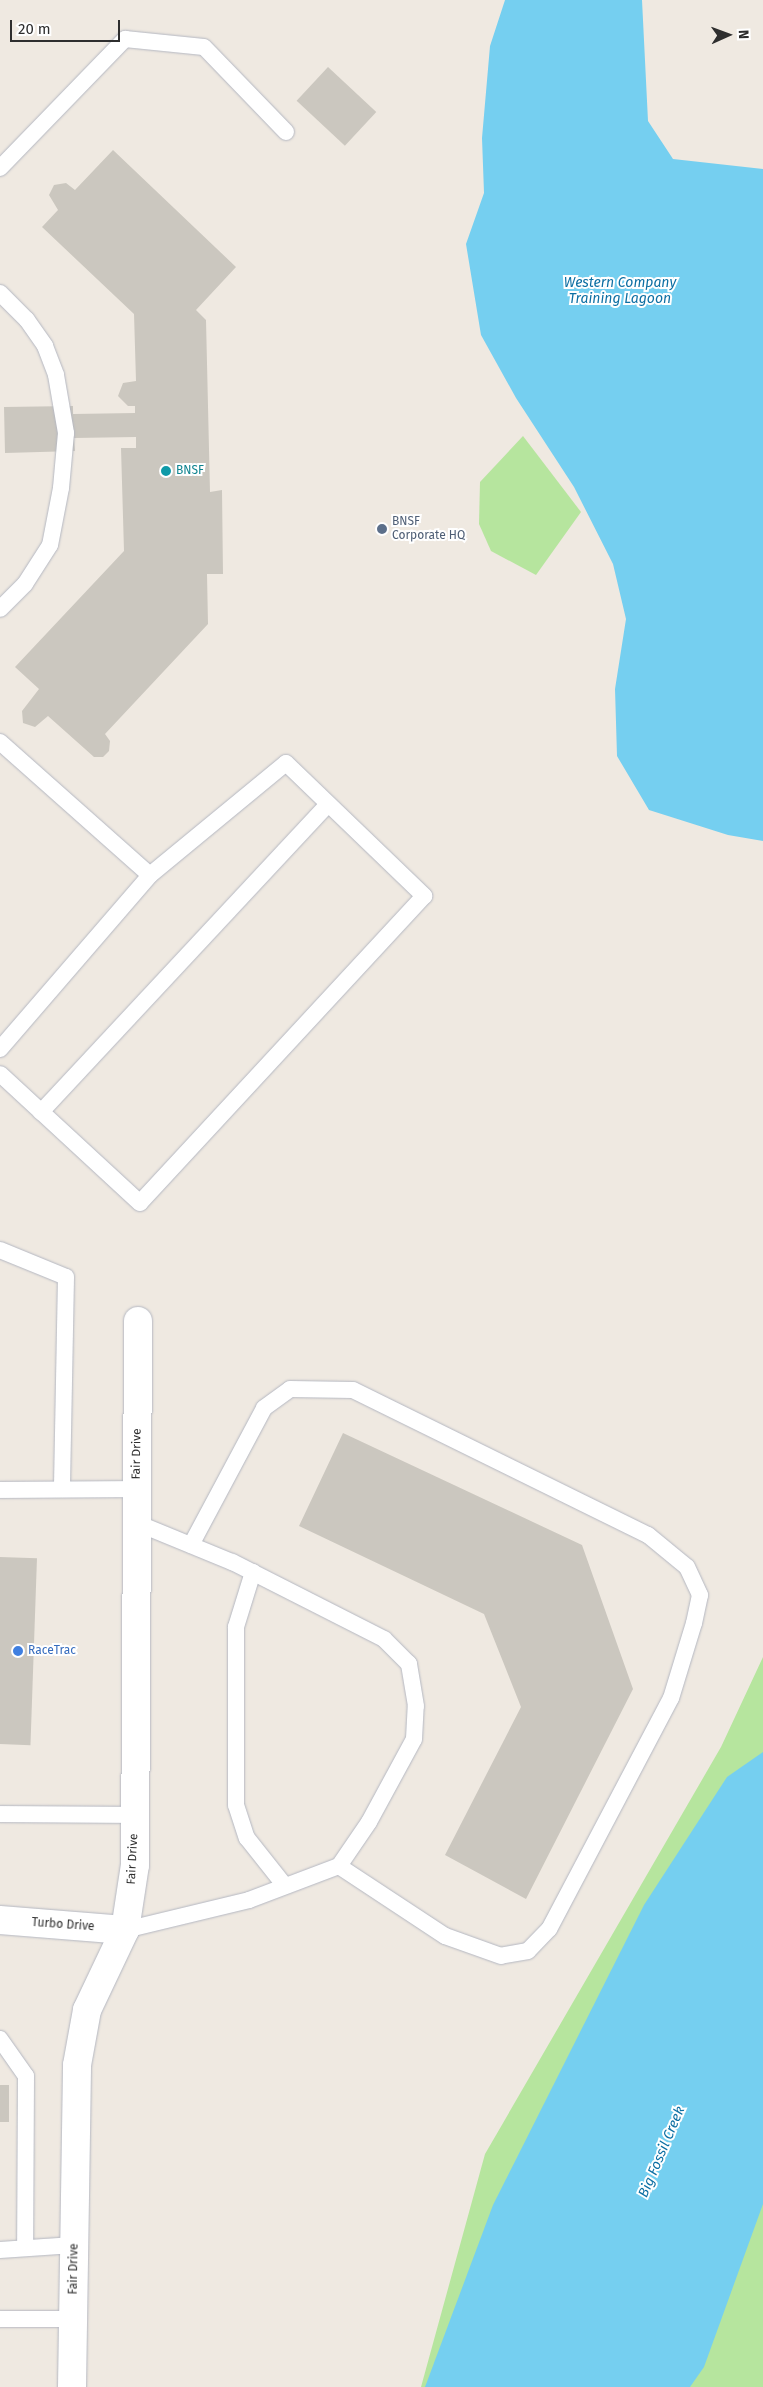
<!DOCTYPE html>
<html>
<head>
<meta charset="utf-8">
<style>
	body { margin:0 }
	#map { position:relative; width:763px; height:2387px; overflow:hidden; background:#efe9e1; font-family:"Fira Sans",sans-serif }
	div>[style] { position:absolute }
	.green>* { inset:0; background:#b6e59e }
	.water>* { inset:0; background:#75cff0 }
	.building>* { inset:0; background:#cbc7bf; transform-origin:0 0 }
	.roads { filter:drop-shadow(0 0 1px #b4b7c1) drop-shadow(0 0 1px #b4b7c1) }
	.lane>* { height:16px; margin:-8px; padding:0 8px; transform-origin:8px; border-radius:8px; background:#fff }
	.street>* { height:28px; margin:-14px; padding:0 14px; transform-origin:14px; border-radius:14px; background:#fff }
	.dots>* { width:14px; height:14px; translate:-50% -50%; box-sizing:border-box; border:2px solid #fff; border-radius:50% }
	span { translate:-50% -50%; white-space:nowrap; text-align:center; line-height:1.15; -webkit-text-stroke:4px #fff; paint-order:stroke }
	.culture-label { font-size:12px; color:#0d838f }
	.left { translate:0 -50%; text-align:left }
	.service-label { font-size:12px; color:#4e5e75 }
	.street-label { font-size:12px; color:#2e2e2e }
	.shop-label { font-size:12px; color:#366cbe }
	.water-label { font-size:14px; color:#0d6fa3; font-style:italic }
	.north { position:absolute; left:703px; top:10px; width:50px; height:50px; -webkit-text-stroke:4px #fff; paint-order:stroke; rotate:88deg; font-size:14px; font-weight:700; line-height:20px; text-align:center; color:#2e2e2e }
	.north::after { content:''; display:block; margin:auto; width:18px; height:22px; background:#2e2e2e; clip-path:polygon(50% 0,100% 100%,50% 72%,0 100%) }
	.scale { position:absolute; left:10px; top:20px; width:110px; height:22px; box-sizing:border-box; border:2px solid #2e2e2e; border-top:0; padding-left:6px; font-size:15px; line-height:18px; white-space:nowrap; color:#2e2e2e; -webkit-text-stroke:4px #fff; paint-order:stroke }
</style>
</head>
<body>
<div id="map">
	<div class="green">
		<i style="clip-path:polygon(523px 436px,581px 512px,536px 575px,491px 551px,479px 524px,480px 482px)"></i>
		<i style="clip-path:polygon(763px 1657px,763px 2387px,421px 2387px,485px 2154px,721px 1747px)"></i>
	</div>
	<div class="water">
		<i style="clip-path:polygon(505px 0,642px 0,648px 121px,673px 159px,763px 169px,763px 841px,728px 835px,649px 810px,617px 756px,615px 689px,626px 619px,613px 564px,574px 487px,516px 398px,481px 335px,466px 244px,484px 193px,482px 138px,490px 46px)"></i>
		<i style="clip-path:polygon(763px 1752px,763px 2204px,704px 2367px,690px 2387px,425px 2387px,493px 2205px,644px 1905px,727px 1777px)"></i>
	</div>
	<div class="building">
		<i style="left:328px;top:67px;width:66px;height:46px;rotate:43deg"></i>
		<i style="clip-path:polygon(113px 150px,236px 267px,196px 310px,206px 320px,210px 492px,222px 490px,223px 574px,207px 574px,208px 624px,105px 734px,110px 741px,109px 751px,103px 757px,94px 757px,48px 716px,35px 727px,23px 723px,22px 711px,39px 689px,15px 667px,124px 551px,121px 448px,136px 448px,136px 437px,74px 438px,75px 451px,5px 453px,4px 407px,73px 406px,73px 414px,135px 413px,135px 406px,128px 406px,118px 396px,123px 383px,136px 381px,134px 314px,42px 227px,58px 210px,49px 195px,54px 185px,66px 183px,75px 190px)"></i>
		<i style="clip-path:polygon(343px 1433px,582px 1545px,633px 1689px,526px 1899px,445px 1855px,521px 1707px,484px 1614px,299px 1526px)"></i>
		<i style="left:0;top:1557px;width:37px;height:187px;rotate:2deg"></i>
		<i style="left:0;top:2085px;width:9px;height:37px"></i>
	</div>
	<div class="roads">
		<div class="lane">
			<i style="left:0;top:168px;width:180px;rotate:-45.9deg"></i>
			<i style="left:125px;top:39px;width:79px;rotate:5.8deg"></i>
			<i style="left:204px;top:47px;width:118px;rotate:46deg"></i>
			<i style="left:0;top:293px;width:38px;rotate:45deg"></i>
			<i style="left:27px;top:320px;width:32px;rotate:55deg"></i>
			<i style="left:45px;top:346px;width:31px;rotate:69deg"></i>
			<i style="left:56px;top:375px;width:59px;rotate:80.2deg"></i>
			<i style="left:66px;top:433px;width:55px;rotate:95.2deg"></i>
			<i style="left:61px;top:488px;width:58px;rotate:100.9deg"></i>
			<i style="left:50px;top:545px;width:46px;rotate:122.7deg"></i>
			<i style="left:25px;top:584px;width:35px;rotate:135deg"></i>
			<i style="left:0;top:742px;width:200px;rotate:41.6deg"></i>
			<i style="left:0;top:1049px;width:230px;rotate:-49.2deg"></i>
			<i style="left:150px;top:875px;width:176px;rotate:-39.5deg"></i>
			<i style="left:286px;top:763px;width:192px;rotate:43.9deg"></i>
			<i style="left:424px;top:896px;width:418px;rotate:132.8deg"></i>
			<i style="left:140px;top:1203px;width:190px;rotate:-137.3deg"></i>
			<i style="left:41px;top:1112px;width:421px;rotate:-47deg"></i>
			<i style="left:0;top:1250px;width:71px;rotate:22.2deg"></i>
			<i style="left:66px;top:1277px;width:212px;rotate:91.1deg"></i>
			<i style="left:0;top:1490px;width:137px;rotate:-0.4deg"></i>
			<i style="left:191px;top:1545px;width:155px;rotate:-61.9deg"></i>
			<i style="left:264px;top:1408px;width:32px;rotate:-36deg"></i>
			<i style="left:290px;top:1389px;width:63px;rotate:0.9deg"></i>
			<i style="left:353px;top:1390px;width:329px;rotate:26.2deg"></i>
			<i style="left:648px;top:1535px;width:50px;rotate:39.4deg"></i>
			<i style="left:687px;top:1567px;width:31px;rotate:65deg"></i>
			<i style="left:700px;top:1595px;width:29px;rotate:102deg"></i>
			<i style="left:694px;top:1623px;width:78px;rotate:107deg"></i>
			<i style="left:671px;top:1698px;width:261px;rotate:117.8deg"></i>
			<i style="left:549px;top:1929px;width:30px;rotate:134deg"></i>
			<i style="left:528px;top:1951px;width:27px;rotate:170deg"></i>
			<i style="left:501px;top:1956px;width:59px;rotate:-160.3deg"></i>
			<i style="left:445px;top:1936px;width:127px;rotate:-146.6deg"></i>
			<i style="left:253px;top:1572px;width:58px;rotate:107.2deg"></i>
			<i style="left:236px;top:1627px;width:178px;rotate:90deg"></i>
			<i style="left:236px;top:1805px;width:35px;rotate:72deg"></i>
			<i style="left:247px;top:1838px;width:61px;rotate:51.6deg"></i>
			<i style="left:0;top:1814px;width:135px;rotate:0.4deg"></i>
			<i style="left:125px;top:1930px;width:128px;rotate:-13.6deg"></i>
			<i style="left:249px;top:1900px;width:96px;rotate:-20.7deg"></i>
			<i style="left:339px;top:1866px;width:53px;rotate:-55.7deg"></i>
			<i style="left:369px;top:1822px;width:94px;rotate:-61.5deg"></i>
			<i style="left:414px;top:1739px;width:33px;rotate:-87deg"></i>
			<i style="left:416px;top:1706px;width:43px;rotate:-99.5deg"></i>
			<i style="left:409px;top:1664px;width:35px;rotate:-135deg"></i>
			<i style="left:384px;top:1639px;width:170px;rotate:-153.1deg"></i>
			<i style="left:232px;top:1562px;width:103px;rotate:-157.7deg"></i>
			<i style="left:0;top:2039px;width:45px;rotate:54.9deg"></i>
			<i style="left:26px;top:2076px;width:172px;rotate:90.3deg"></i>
			<i style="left:0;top:2250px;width:74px;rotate:-3.9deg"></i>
			<i style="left:0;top:2319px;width:72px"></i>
		</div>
		<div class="street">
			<i style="left:0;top:1920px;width:125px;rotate:4.6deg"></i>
			<i style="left:72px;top:2387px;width:322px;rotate:-89.1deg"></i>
			<i style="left:77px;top:2065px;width:56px;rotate:-79.7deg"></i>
			<i style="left:87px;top:2010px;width:89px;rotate:-64.6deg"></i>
			<i style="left:125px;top:1930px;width:66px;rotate:-81.3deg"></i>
			<i style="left:135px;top:1865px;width:544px;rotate:-89.68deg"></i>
		</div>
	</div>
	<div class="dots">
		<i style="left:166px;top:471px;background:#0f9aa8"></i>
		<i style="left:382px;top:529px;background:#5c6f8a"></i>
		<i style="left:18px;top:1651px;background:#3f7fe0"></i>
	</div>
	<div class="culture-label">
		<span class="left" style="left:176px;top:471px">BNSF</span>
	</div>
	<div class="service-label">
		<span class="left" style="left:392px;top:529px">BNSF<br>Corporate HQ</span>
	</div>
	<div class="street-label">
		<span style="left:137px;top:1454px;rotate:-89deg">Fair Drive</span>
		<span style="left:133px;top:1859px;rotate:-87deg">Fair Drive</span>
		<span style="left:63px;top:1925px;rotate:4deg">Turbo Drive</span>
		<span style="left:74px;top:2269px;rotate:-89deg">Fair Drive</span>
	</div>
	<div class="shop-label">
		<span class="left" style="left:28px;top:1651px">RaceTrac</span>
	</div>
	<div class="water-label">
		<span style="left:620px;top:291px">Western Company<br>Training Lagoon</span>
		<span style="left:662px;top:2152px;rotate:-67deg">Big Fossil Creek</span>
	</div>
	<div class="north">N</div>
	<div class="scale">20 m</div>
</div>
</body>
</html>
